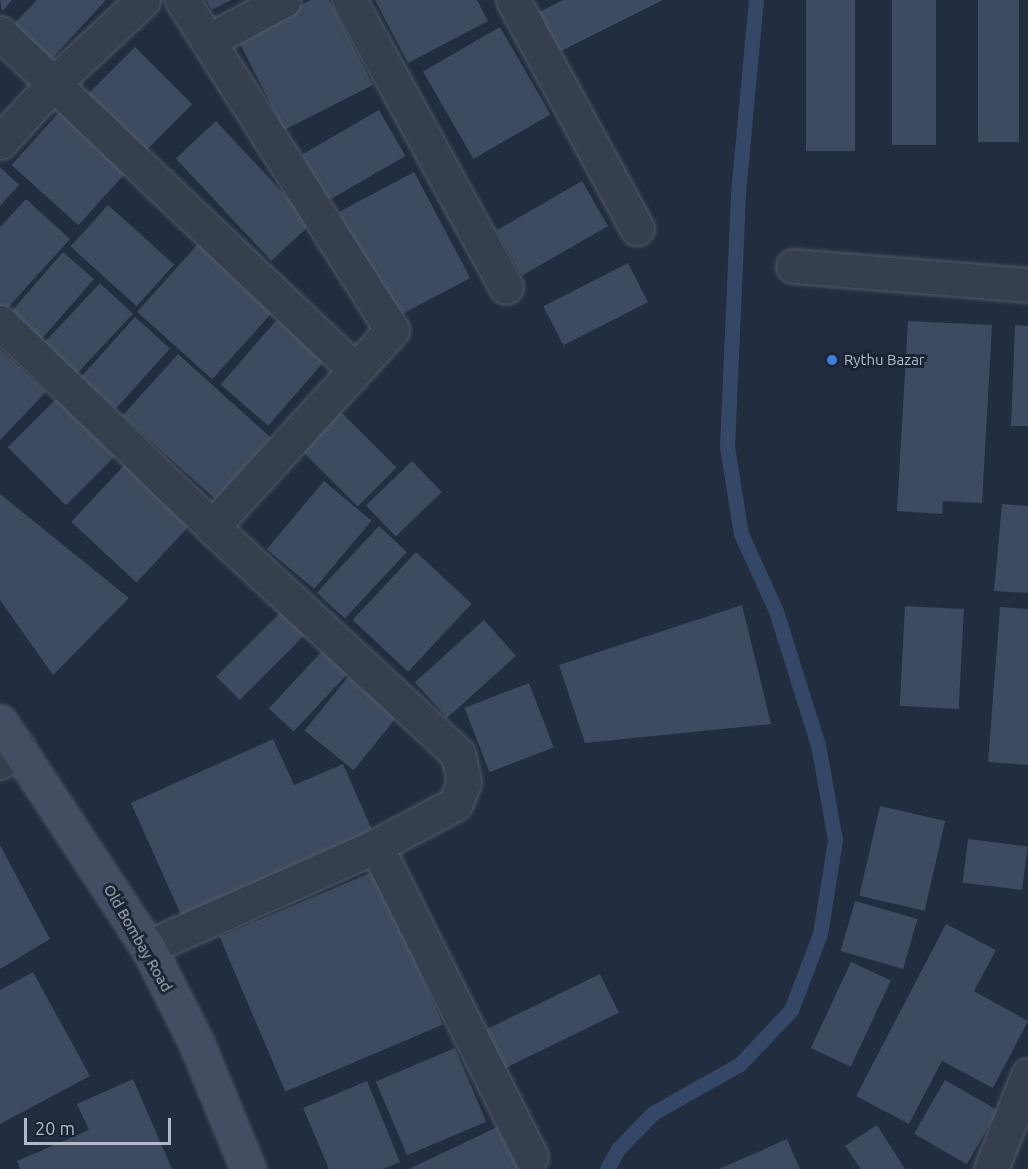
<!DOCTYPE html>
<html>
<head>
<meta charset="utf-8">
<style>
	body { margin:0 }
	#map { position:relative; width:1028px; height:1169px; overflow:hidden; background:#222d3f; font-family:Ubuntu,sans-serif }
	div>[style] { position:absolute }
	.stream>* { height:15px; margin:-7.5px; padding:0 7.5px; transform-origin:7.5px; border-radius:7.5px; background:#344767 }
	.building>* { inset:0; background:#3d4a5f; transform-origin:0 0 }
	.roads { filter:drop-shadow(0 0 2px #515a69) drop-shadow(0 0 2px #515a69) }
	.minor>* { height:33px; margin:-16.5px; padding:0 16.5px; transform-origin:16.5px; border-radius:16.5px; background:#363f4e }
	.secondary>* { height:33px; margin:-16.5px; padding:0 16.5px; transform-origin:16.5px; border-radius:16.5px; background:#444e62 }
	.dots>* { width:16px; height:16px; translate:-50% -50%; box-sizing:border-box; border:3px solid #1b2433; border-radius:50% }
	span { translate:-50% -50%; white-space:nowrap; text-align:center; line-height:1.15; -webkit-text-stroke:6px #1b2433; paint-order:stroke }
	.poi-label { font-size:15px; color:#b2baca }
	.left { translate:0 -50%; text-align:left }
	.street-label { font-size:15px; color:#b2baca }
	.scale { position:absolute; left:24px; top:1118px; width:147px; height:27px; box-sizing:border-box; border:3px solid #b2baca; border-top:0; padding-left:8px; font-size:18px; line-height:21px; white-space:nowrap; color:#b2baca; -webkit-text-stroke:4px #1b2433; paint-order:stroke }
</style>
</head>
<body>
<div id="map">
	<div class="stream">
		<i style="left:607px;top:1169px;width:23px;rotate:-61deg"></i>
		<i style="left:618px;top:1149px;width:50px;rotate:-45.8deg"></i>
		<i style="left:653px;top:1113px;width:100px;rotate:-29.4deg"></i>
		<i style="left:740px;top:1064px;width:74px;rotate:-46.6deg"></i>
		<i style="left:791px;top:1010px;width:81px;rotate:-69.1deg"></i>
		<i style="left:820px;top:934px;width:95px;rotate:-80.9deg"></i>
		<i style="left:835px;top:840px;width:97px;rotate:-100.1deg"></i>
		<i style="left:818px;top:745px;width:140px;rotate:-107.4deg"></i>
		<i style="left:776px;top:611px;width:85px;rotate:-114.4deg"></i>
		<i style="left:741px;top:534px;width:88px;rotate:-99.1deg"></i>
		<i style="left:727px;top:447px;width:254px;rotate:-87.5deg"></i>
		<i style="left:738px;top:193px;width:194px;rotate:-84.7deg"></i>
	</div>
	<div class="building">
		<i style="clip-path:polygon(0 0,12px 0,2px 12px)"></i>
		<i style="clip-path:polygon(37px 0,106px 0,48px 63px,10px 28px)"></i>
		<i style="clip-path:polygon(206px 0,231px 0,212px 10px)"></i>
		<i style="clip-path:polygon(311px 0,329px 0,373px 85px,284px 130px,237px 38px)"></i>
		<i style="clip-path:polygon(375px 0,477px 0,488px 21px,408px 63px)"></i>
		<i style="clip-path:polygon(563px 0,663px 0,557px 53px,537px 13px)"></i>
		<i style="left:806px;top:0;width:49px;height:151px"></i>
		<i style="left:892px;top:0;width:44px;height:145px"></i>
		<i style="left:978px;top:0;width:41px;height:142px"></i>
		<i style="left:500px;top:27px;width:101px;height:89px;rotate:60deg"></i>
		<i style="left:135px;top:47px;width:81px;height:69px;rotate:45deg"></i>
		<i style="left:61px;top:110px;width:90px;height:74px;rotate:42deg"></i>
		<i style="left:379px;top:110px;width:53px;height:89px;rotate:60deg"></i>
		<i style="left:216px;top:121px;width:140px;height:55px;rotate:47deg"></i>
		<i style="clip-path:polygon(0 167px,19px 185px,0 206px)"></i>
		<i style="left:414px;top:172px;width:120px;height:85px;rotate:62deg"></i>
		<i style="left:582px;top:181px;width:52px;height:99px;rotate:60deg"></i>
		<i style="clip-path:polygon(26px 199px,70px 239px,4px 312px,0 308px,0 227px)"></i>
		<i style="left:108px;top:205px;width:89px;height:56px;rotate:42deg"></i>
		<i style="left:198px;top:244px;width:101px;height:91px;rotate:42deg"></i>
		<i style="left:63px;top:252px;width:41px;height:90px;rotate:41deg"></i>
		<i style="left:628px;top:263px;width:44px;height:95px;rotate:63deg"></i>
		<i style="left:100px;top:283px;width:45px;height:89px;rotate:43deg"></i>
		<i style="left:281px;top:315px;width:63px;height:92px;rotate:41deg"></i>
		<i style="left:135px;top:317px;width:47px;height:81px;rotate:42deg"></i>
		<i style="clip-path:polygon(908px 321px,992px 325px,982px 503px,943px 501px,942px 514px,897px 511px)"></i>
		<i style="clip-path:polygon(1015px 325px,1028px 326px,1028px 426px,1011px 426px)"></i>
		<i style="clip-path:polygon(0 349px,46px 392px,0 440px)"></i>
		<i style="left:178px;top:354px;width:125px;height:83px;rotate:42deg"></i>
		<i style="left:58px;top:397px;width:82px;height:71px;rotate:45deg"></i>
		<i style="left:335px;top:406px;width:87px;height:55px;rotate:45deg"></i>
		<i style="left:130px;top:459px;width:89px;height:86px;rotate:43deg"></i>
		<i style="left:412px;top:461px;width:43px;height:64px;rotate:46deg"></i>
		<i style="left:324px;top:481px;width:62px;height:89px;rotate:40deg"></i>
		<i style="clip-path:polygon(0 494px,129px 598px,53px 675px,0 600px)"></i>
		<i style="clip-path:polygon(1002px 504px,1028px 506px,1028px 593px,994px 591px)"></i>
		<i style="left:379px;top:526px;width:38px;height:91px;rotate:43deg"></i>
		<i style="left:416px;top:552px;width:76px;height:93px;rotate:43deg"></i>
		<i style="clip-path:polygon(742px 605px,771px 724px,585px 743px,559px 665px)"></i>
		<i style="left:287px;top:606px;width:33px;height:100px;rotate:45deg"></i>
		<i style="left:905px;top:606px;width:59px;height:100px;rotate:3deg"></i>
		<i style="clip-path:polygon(1000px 607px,1028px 609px,1028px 765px,988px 762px)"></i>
		<i style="left:484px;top:620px;width:48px;height:93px;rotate:48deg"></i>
		<i style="left:326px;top:647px;width:34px;height:84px;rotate:43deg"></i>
		<i style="left:348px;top:677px;width:63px;height:69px;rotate:39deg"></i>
		<i style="left:529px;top:683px;width:69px;height:69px;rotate:69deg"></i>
		<i style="clip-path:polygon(273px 739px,294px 785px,343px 764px,372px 830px,181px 915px,131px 803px)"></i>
		<i style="left:880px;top:806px;width:67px;height:92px;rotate:13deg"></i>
		<i style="left:968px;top:839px;width:60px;height:44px;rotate:7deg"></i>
		<i style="clip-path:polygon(0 845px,50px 939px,0 969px)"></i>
		<i style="left:377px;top:870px;width:168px;height:171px;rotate:67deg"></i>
		<i style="left:855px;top:901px;width:65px;height:52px;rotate:16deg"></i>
		<i style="clip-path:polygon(946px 924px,996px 950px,974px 991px,1028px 1021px,993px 1088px,942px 1061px,909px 1124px,856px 1096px)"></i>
		<i style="left:851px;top:962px;width:44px;height:95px;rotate:25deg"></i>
		<i style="clip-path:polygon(33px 972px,90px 1076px,0 1124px,0 990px)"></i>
		<i style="left:600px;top:974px;width:43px;height:138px;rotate:64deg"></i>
		<i style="left:455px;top:1048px;width:80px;height:86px;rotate:67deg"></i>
		<i style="clip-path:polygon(133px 1079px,172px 1169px,20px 1169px,17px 1161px,89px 1130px,77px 1104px)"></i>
		<i style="left:945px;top:1080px;width:61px;height:62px;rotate:30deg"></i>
		<i style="clip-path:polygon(367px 1081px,400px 1162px,383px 1169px,329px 1169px,303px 1108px)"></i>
		<i style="clip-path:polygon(877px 1125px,905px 1169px,861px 1169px,845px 1146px)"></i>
		<i style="clip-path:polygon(497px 1127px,521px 1169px,409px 1169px)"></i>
		<i style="clip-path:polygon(787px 1139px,800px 1169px,719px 1169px)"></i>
	</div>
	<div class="roads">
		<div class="minor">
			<i style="left:182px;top:0;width:391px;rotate:57.5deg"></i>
			<i style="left:392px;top:330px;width:267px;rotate:132.4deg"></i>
			<i style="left:349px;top:0;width:327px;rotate:61.3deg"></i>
			<i style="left:513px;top:0;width:260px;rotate:61.5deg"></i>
			<i style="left:0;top:33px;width:489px;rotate:43.5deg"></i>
			<i style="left:208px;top:41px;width:86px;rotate:-28.3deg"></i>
			<i style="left:0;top:142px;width:79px;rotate:-47.6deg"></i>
			<i style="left:53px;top:84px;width:123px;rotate:-43deg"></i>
			<i style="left:793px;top:266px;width:236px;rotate:4.6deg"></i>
			<i style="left:0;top:322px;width:295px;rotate:44deg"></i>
			<i style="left:212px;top:527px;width:335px;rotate:42.7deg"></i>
			<i style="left:458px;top:754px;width:29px;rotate:78deg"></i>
			<i style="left:464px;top:782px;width:24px;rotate:112deg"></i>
			<i style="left:455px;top:804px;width:89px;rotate:152deg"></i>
			<i style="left:376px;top:846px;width:249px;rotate:156.1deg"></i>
			<i style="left:0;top:762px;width:23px;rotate:-40deg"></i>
			<i style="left:376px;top:846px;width:347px;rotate:63.5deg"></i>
			<i style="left:991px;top:1169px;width:101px;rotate:-68.5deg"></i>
		</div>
		<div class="secondary">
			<i style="left:0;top:722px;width:269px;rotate:56.7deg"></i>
			<i style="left:148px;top:947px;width:106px;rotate:63.2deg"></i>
			<i style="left:196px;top:1042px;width:137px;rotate:67.7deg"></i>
		</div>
	</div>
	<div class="dots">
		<i style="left:832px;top:360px;background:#3f7fe0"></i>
	</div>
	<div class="poi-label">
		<span class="left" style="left:844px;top:360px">Rythu Bazar</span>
	</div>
	<div class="street-label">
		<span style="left:138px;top:938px;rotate:60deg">Old Bombay Road</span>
	</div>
	<div class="scale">20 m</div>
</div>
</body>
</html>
